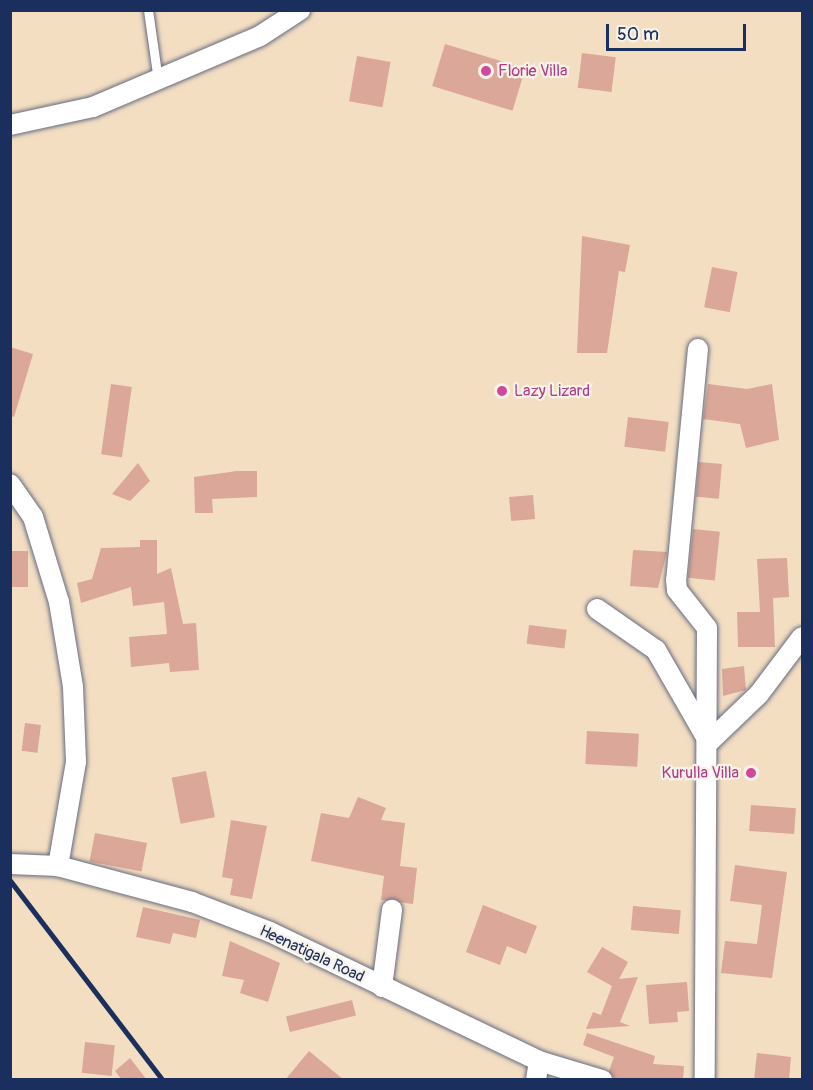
<!DOCTYPE html>
<html>
<head>
<meta charset="utf-8">
<style>
	body { margin:0 }
	#map { position:relative; width:813px; height:1090px; overflow:hidden; background:#f3dec2; font-family:Pangolin,sans-serif }
	div>[style] { position:absolute }
	.building>* { inset:0; background:#daa798; transform-origin:0 0 }
	.roads { filter:drop-shadow(0 0 2px #676c81) drop-shadow(0 0 2px #676c81) }
	.lane>* { height:9px; margin:-4.5px; padding:0 4.5px; transform-origin:4.5px; border-radius:4.5px; background:#fff }
	.street>* { height:20px; margin:-10px; padding:0 10px; transform-origin:10px; border-radius:10px; background:#fff }
	.rail>* { height:4.5px; margin:-2.25px; padding:0 2.25px; transform-origin:2.25px; border-radius:2.25px; background:#1b2f5e }
	.dots>* { width:16px; height:16px; translate:-50% -50%; box-sizing:border-box; border:3px solid #f7f3e8; border-radius:50% }
	span { translate:-50% -50%; white-space:nowrap; text-align:center; line-height:1.15; -webkit-text-stroke:4.5px #f7f3e8; paint-order:stroke }
	.hotel-label { font-size:16px; color:#b23c85 }
	.left { translate:0 -50%; text-align:left }
	.right { translate:-100% -50%; text-align:right }
	.street-label { font-size:16px; color:#1b2f5e }
	.frame { position:absolute; inset:0; border:12px solid #1b2f5e; pointer-events:none }
	.scale { position:absolute; left:606px; top:24px; width:140px; height:27px; box-sizing:border-box; border:3px solid #1b2f5e; border-top:0; padding-left:8px; font-size:18px; line-height:21px; white-space:nowrap; color:#1b2f5e; -webkit-text-stroke:4px #f7f3e8; paint-order:stroke }
</style>
</head>
<body>
<div id="map">
	<div class="building">
		<i style="left:445px;top:44px;width:84px;height:44px;rotate:17deg"></i>
		<i style="left:582px;top:53px;width:34px;height:35px;rotate:7deg"></i>
		<i style="left:357px;top:56px;width:34px;height:46px;rotate:10deg"></i>
		<i style="clip-path:polygon(582px 236px,630px 245px,625px 272px,619px 271px,607px 353px,577px 353px)"></i>
		<i style="left:712px;top:267px;width:26px;height:41px;rotate:11deg"></i>
		<i style="clip-path:polygon(10px 347px,33px 354px,14px 417px,10px 416px)"></i>
		<i style="left:111px;top:384px;width:21px;height:71px;rotate:8deg"></i>
		<i style="clip-path:polygon(708px 384px,747px 389px,772px 384px,779px 440px,746px 448px,740px 424px,703px 419px)"></i>
		<i style="left:628px;top:417px;width:41px;height:30px;rotate:7deg"></i>
		<i style="left:699px;top:462px;width:23px;height:35px;rotate:5deg"></i>
		<i style="clip-path:polygon(138px 463px,150px 481px,130px 501px,112px 494px)"></i>
		<i style="clip-path:polygon(237px 471px,257px 471px,257px 497px,212px 499px,213px 513px,195px 513px,194px 477px)"></i>
		<i style="left:533px;top:495px;width:24px;height:24px;rotate:85deg"></i>
		<i style="left:693px;top:529px;width:27px;height:49px;rotate:6deg"></i>
		<i style="clip-path:polygon(140px 540px,157px 540px,157px 574px,171px 568px,183px 624px,196px 623px,199px 670px,170px 672px,169px 663px,131px 667px,129px 637px,167px 634px,164px 602px,133px 606px,131px 587px,81px 603px,77px 583px,92px 579px,101px 548px,140px 547px)"></i>
		<i style="clip-path:polygon(633px 550px,667px 552px,658px 588px,630px 586px)"></i>
		<i style="left:11px;top:551px;width:17px;height:36px"></i>
		<i style="clip-path:polygon(787px 558px,789px 597px,773px 598px,775px 647px,738px 647px,737px 612px,760px 612px,757px 559px)"></i>
		<i style="left:529px;top:625px;width:38px;height:19px;rotate:7deg"></i>
		<i style="clip-path:polygon(744px 666px,746px 690px,723px 696px,722px 669px)"></i>
		<i style="left:25px;top:723px;width:16px;height:28px;rotate:7deg"></i>
		<i style="left:587px;top:731px;width:52px;height:33px;rotate:3deg"></i>
		<i style="left:206px;top:771px;width:47px;height:35px;rotate:79deg"></i>
		<i style="clip-path:polygon(358px 797px,386px 808px,381px 820px,405px 823px,400px 866px,417px 868px,413px 904px,381px 900px,384px 876px,311px 861px,321px 813px,349px 818px)"></i>
		<i style="left:751px;top:805px;width:45px;height:26px;rotate:4deg"></i>
		<i style="clip-path:polygon(231px 820px,267px 826px,252px 899px,230px 895px,233px 879px,222px 877px)"></i>
		<i style="left:95px;top:833px;width:53px;height:29px;rotate:11deg"></i>
		<i style="clip-path:polygon(735px 865px,787px 872px,772px 978px,721px 973px,725px 941px,757px 944px,762px 905px,730px 901px)"></i>
		<i style="clip-path:polygon(483px 905px,537px 926px,526px 954px,507px 946px,500px 965px,466px 952px)"></i>
		<i style="left:633px;top:906px;width:48px;height:24px;rotate:5deg"></i>
		<i style="clip-path:polygon(143px 907px,200px 920px,196px 938px,173px 933px,170px 944px,136px 937px)"></i>
		<i style="clip-path:polygon(230px 941px,280px 963px,268px 1002px,240px 993px,244px 980px,222px 976px)"></i>
		<i style="clip-path:polygon(602px 947px,628px 962px,619px 979px,638px 977px,620px 1022px,630px 1026px,586px 1029px,593px 1012px,601px 1015px,612px 986px,587px 972px)"></i>
		<i style="clip-path:polygon(687px 982px,689px 1011px,677px 1012px,678px 1022px,649px 1024px,646px 985px)"></i>
		<i style="left:352px;top:1000px;width:16px;height:68px;rotate:76deg"></i>
		<i style="clip-path:polygon(587px 1033px,655px 1056px,653px 1064px,684px 1066px,683px 1080px,614px 1078px,609px 1071px,614px 1057px,583px 1045px)"></i>
		<i style="left:85px;top:1042px;width:30px;height:31px;rotate:6deg"></i>
		<i style="clip-path:polygon(309px 1051px,344px 1080px,285px 1080px)"></i>
		<i style="clip-path:polygon(757px 1053px,791px 1057px,789px 1080px,754px 1080px)"></i>
		<i style="clip-path:polygon(130px 1058px,147px 1080px,122px 1080px,115px 1071px)"></i>
	</div>
	<div class="roads">
		<div class="lane">
			<i style="left:148px;top:10px;width:71px;rotate:81.9deg"></i>
		</div>
		<div class="street">
			<i style="left:10px;top:125px;width:85px;rotate:-12.2deg"></i>
			<i style="left:93px;top:107px;width:181px;rotate:-23deg"></i>
			<i style="left:260px;top:36px;width:48px;rotate:-33deg"></i>
			<i style="left:698px;top:349px;width:232px;rotate:95.4deg"></i>
			<i style="left:676px;top:580px;width:10px;rotate:84deg"></i>
			<i style="left:677px;top:590px;width:48px;rotate:51.7deg"></i>
			<i style="left:707px;top:628px;width:452px;rotate:90.3deg"></i>
			<i style="left:10px;top:484px;width:40px;rotate:55.1deg"></i>
			<i style="left:33px;top:517px;width:89px;rotate:73deg"></i>
			<i style="left:59px;top:602px;width:86px;rotate:80.6deg"></i>
			<i style="left:73px;top:687px;width:75px;rotate:87.7deg"></i>
			<i style="left:76px;top:762px;width:106px;rotate:99.8deg"></i>
			<i style="left:597px;top:609px;width:72px;rotate:34.8deg"></i>
			<i style="left:656px;top:650px;width:106px;rotate:60.1deg"></i>
			<i style="left:709px;top:742px;width:69px;rotate:-43.8deg"></i>
			<i style="left:759px;top:694px;width:71px;rotate:-53deg"></i>
			<i style="left:10px;top:864px;width:48px;rotate:2.4deg"></i>
			<i style="left:58px;top:866px;width:139px;rotate:15deg"></i>
			<i style="left:192px;top:902px;width:84px;rotate:21deg"></i>
			<i style="left:270px;top:932px;width:298px;rotate:25.6deg"></i>
			<i style="left:539px;top:1061px;width:66px;rotate:16.8deg"></i>
			<i style="left:382px;top:987px;width:78px;rotate:-82.6deg"></i>
			<i style="left:536px;top:1080px;width:19px;rotate:-81deg"></i>
		</div>
	</div>
	<div class="rail">
		<i style="left:10px;top:880px;width:252px;rotate:52.6deg"></i>
	</div>
	<div class="dots">
		<i style="left:486px;top:71px;background:#d1479c"></i>
		<i style="left:502px;top:391px;background:#d1479c"></i>
		<i style="left:751px;top:773px;background:#d1479c"></i>
	</div>
	<div class="hotel-label">
		<span class="left" style="left:498px;top:71px">Florie Villa</span>
		<span class="left" style="left:514px;top:391px">Lazy Lizard</span>
		<span class="right" style="left:739px;top:773px">Kurulla Villa</span>
	</div>
	<div class="street-label">
		<span style="left:312px;top:954px;rotate:25deg">Heenatigala Road</span>
	</div>
	<div class="frame"></div>
	<div class="scale">50 m</div>
</div>
</body>
</html>
